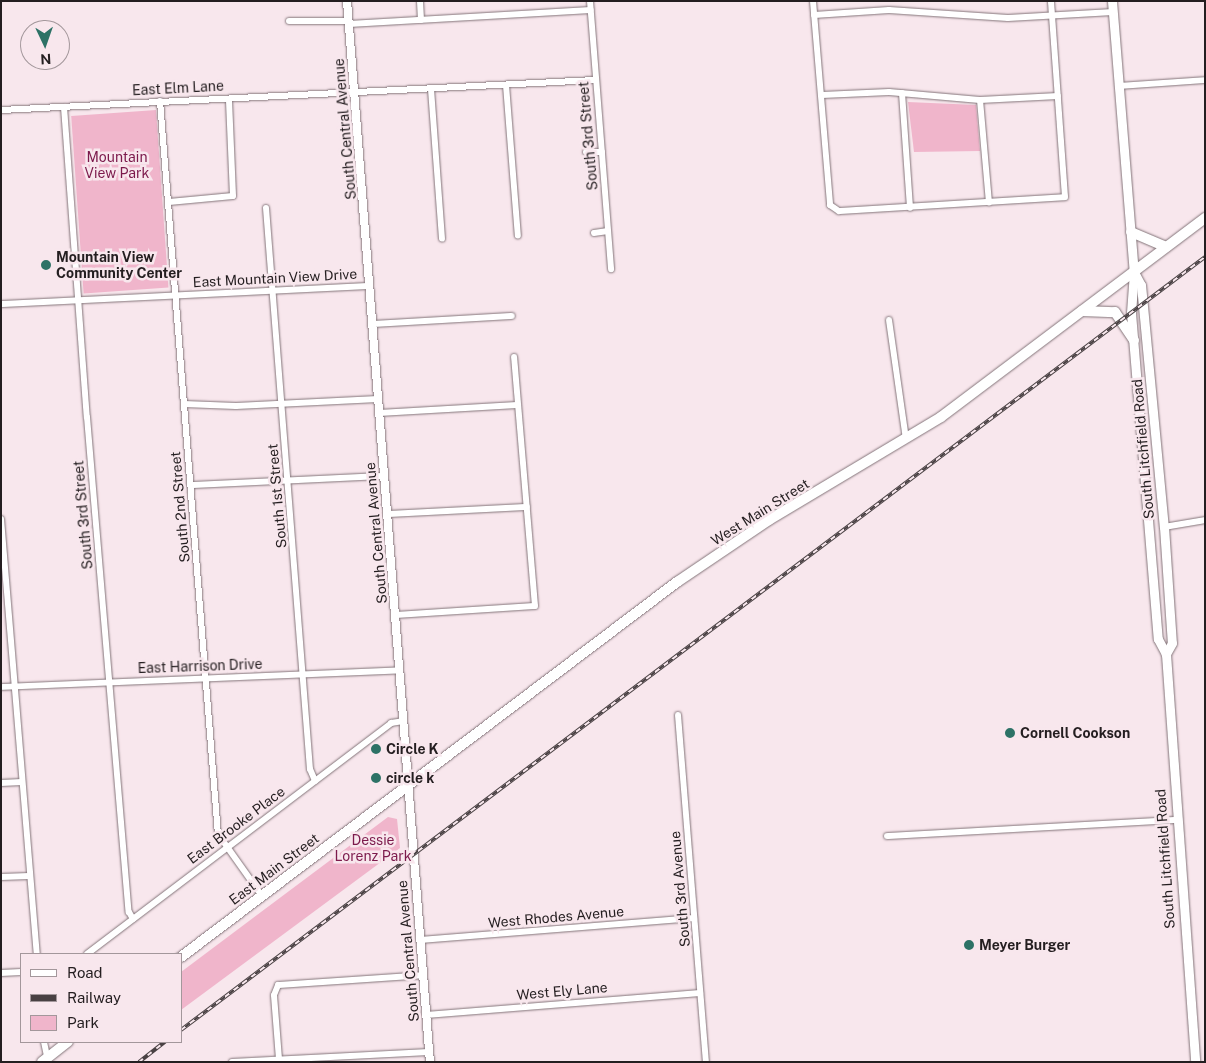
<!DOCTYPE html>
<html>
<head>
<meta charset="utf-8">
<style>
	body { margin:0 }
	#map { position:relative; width:1206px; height:1063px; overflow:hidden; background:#f8e7ed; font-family:"Public Sans",sans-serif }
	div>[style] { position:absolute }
	.green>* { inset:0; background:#f0b5cb; transform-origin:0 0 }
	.roads { filter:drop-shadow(0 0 1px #837479) drop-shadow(0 0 1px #837479) }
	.minor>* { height:6px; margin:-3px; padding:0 3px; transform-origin:3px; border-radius:3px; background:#fff }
	.tertiary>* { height:8px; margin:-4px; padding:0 4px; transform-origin:4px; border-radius:4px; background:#fff }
	.secondary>* { height:9px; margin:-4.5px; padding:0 4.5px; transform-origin:4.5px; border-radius:4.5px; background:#fff }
	.primary>* { height:10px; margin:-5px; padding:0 5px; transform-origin:5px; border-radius:5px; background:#fff }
	.rail>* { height:4px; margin-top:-2px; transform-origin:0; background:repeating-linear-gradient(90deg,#f8e7ed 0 5.5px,#494143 0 11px); box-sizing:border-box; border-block:1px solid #494143 }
	.dots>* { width:14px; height:14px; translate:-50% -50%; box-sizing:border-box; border:2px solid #f8e7ed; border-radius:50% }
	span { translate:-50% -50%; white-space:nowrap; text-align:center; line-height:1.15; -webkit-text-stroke:5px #f8e7ed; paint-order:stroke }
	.street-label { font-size:14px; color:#241e20 }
	.park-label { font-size:14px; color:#7c1a4c }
	.poi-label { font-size:14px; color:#241e20; font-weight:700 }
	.left { translate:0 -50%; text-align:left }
	.frame { position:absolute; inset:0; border:2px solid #241e20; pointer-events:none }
	.legend { position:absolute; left:20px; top:953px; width:162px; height:90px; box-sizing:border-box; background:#f8e7ed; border:1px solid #a3979b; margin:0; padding:6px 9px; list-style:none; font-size:15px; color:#241e20 }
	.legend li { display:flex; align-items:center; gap:10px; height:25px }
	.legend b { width:25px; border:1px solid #a3979b }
	.north { position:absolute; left:20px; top:20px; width:50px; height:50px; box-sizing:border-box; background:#f8e7ed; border:1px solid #a3979b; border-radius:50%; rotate:177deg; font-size:14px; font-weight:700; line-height:20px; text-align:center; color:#241e20 }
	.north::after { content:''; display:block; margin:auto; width:18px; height:22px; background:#2d7266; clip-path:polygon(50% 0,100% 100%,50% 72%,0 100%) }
</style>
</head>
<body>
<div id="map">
	<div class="green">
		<i style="clip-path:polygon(908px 102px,976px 105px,980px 151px,914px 152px)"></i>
		<i style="left:156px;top:110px;width:178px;height:85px;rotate:86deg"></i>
		<i style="clip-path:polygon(388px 817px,397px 819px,400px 848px,181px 1010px,181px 972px)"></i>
	</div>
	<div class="roads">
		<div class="minor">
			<i style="left:420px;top:1px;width:19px;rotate:87deg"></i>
			<i style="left:590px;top:1px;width:269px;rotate:85.5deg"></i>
			<i style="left:813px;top:1px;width:205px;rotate:85.2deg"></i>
			<i style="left:830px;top:205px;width:11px;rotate:34deg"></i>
			<i style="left:839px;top:211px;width:226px;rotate:-3.5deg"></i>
			<i style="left:1065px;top:197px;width:196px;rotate:-94.1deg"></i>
			<i style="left:814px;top:15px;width:75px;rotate:-3.8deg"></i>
			<i style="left:889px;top:10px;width:119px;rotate:3.8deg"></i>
			<i style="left:1008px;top:18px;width:105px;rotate:-3.3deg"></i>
			<i style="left:289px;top:21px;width:60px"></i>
			<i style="left:349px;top:24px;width:242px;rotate:-3.3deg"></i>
			<i style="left:506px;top:85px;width:151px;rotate:85.5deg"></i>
			<i style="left:1118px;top:86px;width:87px;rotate:-3.9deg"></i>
			<i style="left:431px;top:89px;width:150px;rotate:85.8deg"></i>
			<i style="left:902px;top:93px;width:115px;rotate:86deg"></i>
			<i style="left:822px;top:95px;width:67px;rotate:-2.6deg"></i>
			<i style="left:889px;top:92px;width:91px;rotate:5deg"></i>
			<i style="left:980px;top:100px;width:78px;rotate:-2.9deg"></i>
			<i style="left:980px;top:100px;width:103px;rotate:85deg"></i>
			<i style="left:160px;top:101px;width:735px;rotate:85.48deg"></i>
			<i style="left:218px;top:834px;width:76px;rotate:54.6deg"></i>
			<i style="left:64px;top:107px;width:311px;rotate:85.8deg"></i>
			<i style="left:87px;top:417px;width:497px;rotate:85.2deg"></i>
			<i style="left:129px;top:912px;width:8px;rotate:60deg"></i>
			<i style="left:1px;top:110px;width:596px;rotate:-2.89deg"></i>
			<i style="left:586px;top:152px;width:16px"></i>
			<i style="left:169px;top:202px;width:64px;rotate:-5.4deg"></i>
			<i style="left:233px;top:196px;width:97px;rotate:-92.4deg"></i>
			<i style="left:266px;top:208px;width:563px;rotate:85.52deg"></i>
			<i style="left:310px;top:769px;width:13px;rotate:67deg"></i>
			<i style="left:594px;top:233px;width:14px;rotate:-8deg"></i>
			<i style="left:1px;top:304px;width:369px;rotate:-2.8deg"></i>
			<i style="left:889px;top:320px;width:120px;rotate:81.9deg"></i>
			<i style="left:372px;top:324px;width:140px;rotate:-3.3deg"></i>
			<i style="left:184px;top:404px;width:52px;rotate:2.2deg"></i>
			<i style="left:236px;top:406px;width:142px;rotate:-2.8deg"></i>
			<i style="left:379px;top:413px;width:138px;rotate:-3.3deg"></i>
			<i style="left:191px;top:485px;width:193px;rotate:-2.7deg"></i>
			<i style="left:387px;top:514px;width:140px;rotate:-2.9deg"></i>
			<i style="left:1px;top:519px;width:436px;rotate:85.3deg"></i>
			<i style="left:1164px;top:527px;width:42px;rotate:-9.7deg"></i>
			<i style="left:395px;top:615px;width:140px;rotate:-3.7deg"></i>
			<i style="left:535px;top:606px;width:250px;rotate:-94.8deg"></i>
			<i style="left:1px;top:687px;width:399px;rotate:-2.4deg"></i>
			<i style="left:678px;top:715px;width:348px;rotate:85.4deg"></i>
			<i style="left:1px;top:783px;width:21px;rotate:-3deg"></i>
			<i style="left:887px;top:836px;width:289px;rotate:-3.2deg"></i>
			<i style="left:1px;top:877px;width:28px;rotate:-2deg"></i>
			<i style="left:420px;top:940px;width:275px;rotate:-4.6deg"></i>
			<i style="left:87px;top:954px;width:382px;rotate:-37.2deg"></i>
			<i style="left:391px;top:723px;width:12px;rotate:-9deg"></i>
			<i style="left:1px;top:973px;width:20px;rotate:-3deg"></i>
			<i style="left:426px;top:1015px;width:275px;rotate:-4.6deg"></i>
			<i style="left:44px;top:1042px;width:19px;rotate:78deg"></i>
			<i style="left:279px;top:1059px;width:64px;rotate:-94.5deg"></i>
			<i style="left:274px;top:995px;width:11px;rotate:-68deg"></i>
			<i style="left:278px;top:985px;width:145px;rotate:-3.9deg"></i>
			<i style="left:232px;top:1062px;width:197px;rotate:-2.9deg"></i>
		</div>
		<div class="tertiary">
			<i style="left:347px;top:1px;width:1064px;rotate:85.53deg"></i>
		</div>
		<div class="secondary">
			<i style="left:1112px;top:1px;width:272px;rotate:85.4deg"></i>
			<i style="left:1134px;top:272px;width:41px;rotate:94.2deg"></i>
			<i style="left:1131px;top:313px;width:327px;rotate:85.3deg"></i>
			<i style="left:1158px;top:639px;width:17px;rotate:62deg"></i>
			<i style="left:1166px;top:654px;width:409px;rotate:85.9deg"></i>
			<i style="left:1134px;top:272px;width:15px;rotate:62deg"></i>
			<i style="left:1141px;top:285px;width:243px;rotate:84.6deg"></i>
			<i style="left:1164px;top:527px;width:116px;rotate:86.1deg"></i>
			<i style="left:1172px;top:643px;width:13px;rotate:119deg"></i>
		</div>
		<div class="primary">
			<i style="left:1131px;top:232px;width:38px;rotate:23deg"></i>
			<i style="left:1082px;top:311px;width:33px;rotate:2deg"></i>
			<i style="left:1115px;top:312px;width:34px;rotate:56deg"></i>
			<i style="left:181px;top:957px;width:622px;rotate:-37.09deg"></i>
			<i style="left:677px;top:582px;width:111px;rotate:-34deg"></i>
			<i style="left:769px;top:520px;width:200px;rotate:-30.9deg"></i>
			<i style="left:941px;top:417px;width:331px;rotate:-37deg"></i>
			<i style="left:42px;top:1062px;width:33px;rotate:-38deg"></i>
		</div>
	</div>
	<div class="rail">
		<i style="left:181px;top:1030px;width:1283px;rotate:-37.05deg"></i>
		<i style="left:139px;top:1062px;width:33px;rotate:-38deg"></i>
	</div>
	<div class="dots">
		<i style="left:46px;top:265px;background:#2d7266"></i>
		<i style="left:1010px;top:733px;background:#2d7266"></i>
		<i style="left:376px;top:749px;background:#2d7266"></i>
		<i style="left:376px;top:778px;background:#2d7266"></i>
		<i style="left:969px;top:945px;background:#2d7266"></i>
	</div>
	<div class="street-label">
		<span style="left:178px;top:88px;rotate:-3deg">East Elm Lane</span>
		<span style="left:345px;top:129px;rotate:-95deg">South Central Avenue</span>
		<span style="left:588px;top:136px;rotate:-95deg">South 3rd Street</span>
		<span style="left:275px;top:278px;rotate:-3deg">East Mountain View Drive</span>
		<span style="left:1143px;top:449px;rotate:-95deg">South Litchfield Road</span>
		<span style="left:277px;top:496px;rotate:-95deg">South 1st Street</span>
		<span style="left:180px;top:507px;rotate:-95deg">South 2nd Street</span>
		<span style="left:760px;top:512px;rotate:-32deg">West Main Street</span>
		<span style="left:83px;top:515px;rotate:-95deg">South 3rd Street</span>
		<span style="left:376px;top:533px;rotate:-95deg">South Central Avenue</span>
		<span style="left:200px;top:666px;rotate:-2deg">East Harrison Drive</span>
		<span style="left:236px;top:825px;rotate:-37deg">East Brooke Place</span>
		<span style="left:1165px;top:859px;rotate:-94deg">South Litchfield Road</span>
		<span style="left:274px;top:869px;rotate:-37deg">East Main Street</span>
		<span style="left:680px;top:889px;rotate:-95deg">South 3rd Avenue</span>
		<span style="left:556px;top:917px;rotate:-5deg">West Rhodes Avenue</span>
		<span style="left:408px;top:951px;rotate:-95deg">South Central Avenue</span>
		<span style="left:562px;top:991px;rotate:-5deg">West Ely Lane</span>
	</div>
	<div class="park-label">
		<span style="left:117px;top:165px">Mountain<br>View Park</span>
		<span style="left:373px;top:848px">Dessie<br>Lorenz Park</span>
	</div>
	<div class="poi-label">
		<span class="left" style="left:56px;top:265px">Mountain View<br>Community Center</span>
		<span class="left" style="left:1020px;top:733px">Cornell Cookson</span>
		<span class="left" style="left:386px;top:749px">Circle K</span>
		<span class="left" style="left:386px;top:778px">circle k</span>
		<span class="left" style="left:979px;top:945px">Meyer Burger</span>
	</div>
	<div class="frame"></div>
	<ul class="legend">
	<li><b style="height:6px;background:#fff"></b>Road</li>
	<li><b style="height:6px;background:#494143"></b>Railway</li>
	<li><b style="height:14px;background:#f0b5cb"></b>Park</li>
	</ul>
	<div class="north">N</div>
</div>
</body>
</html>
